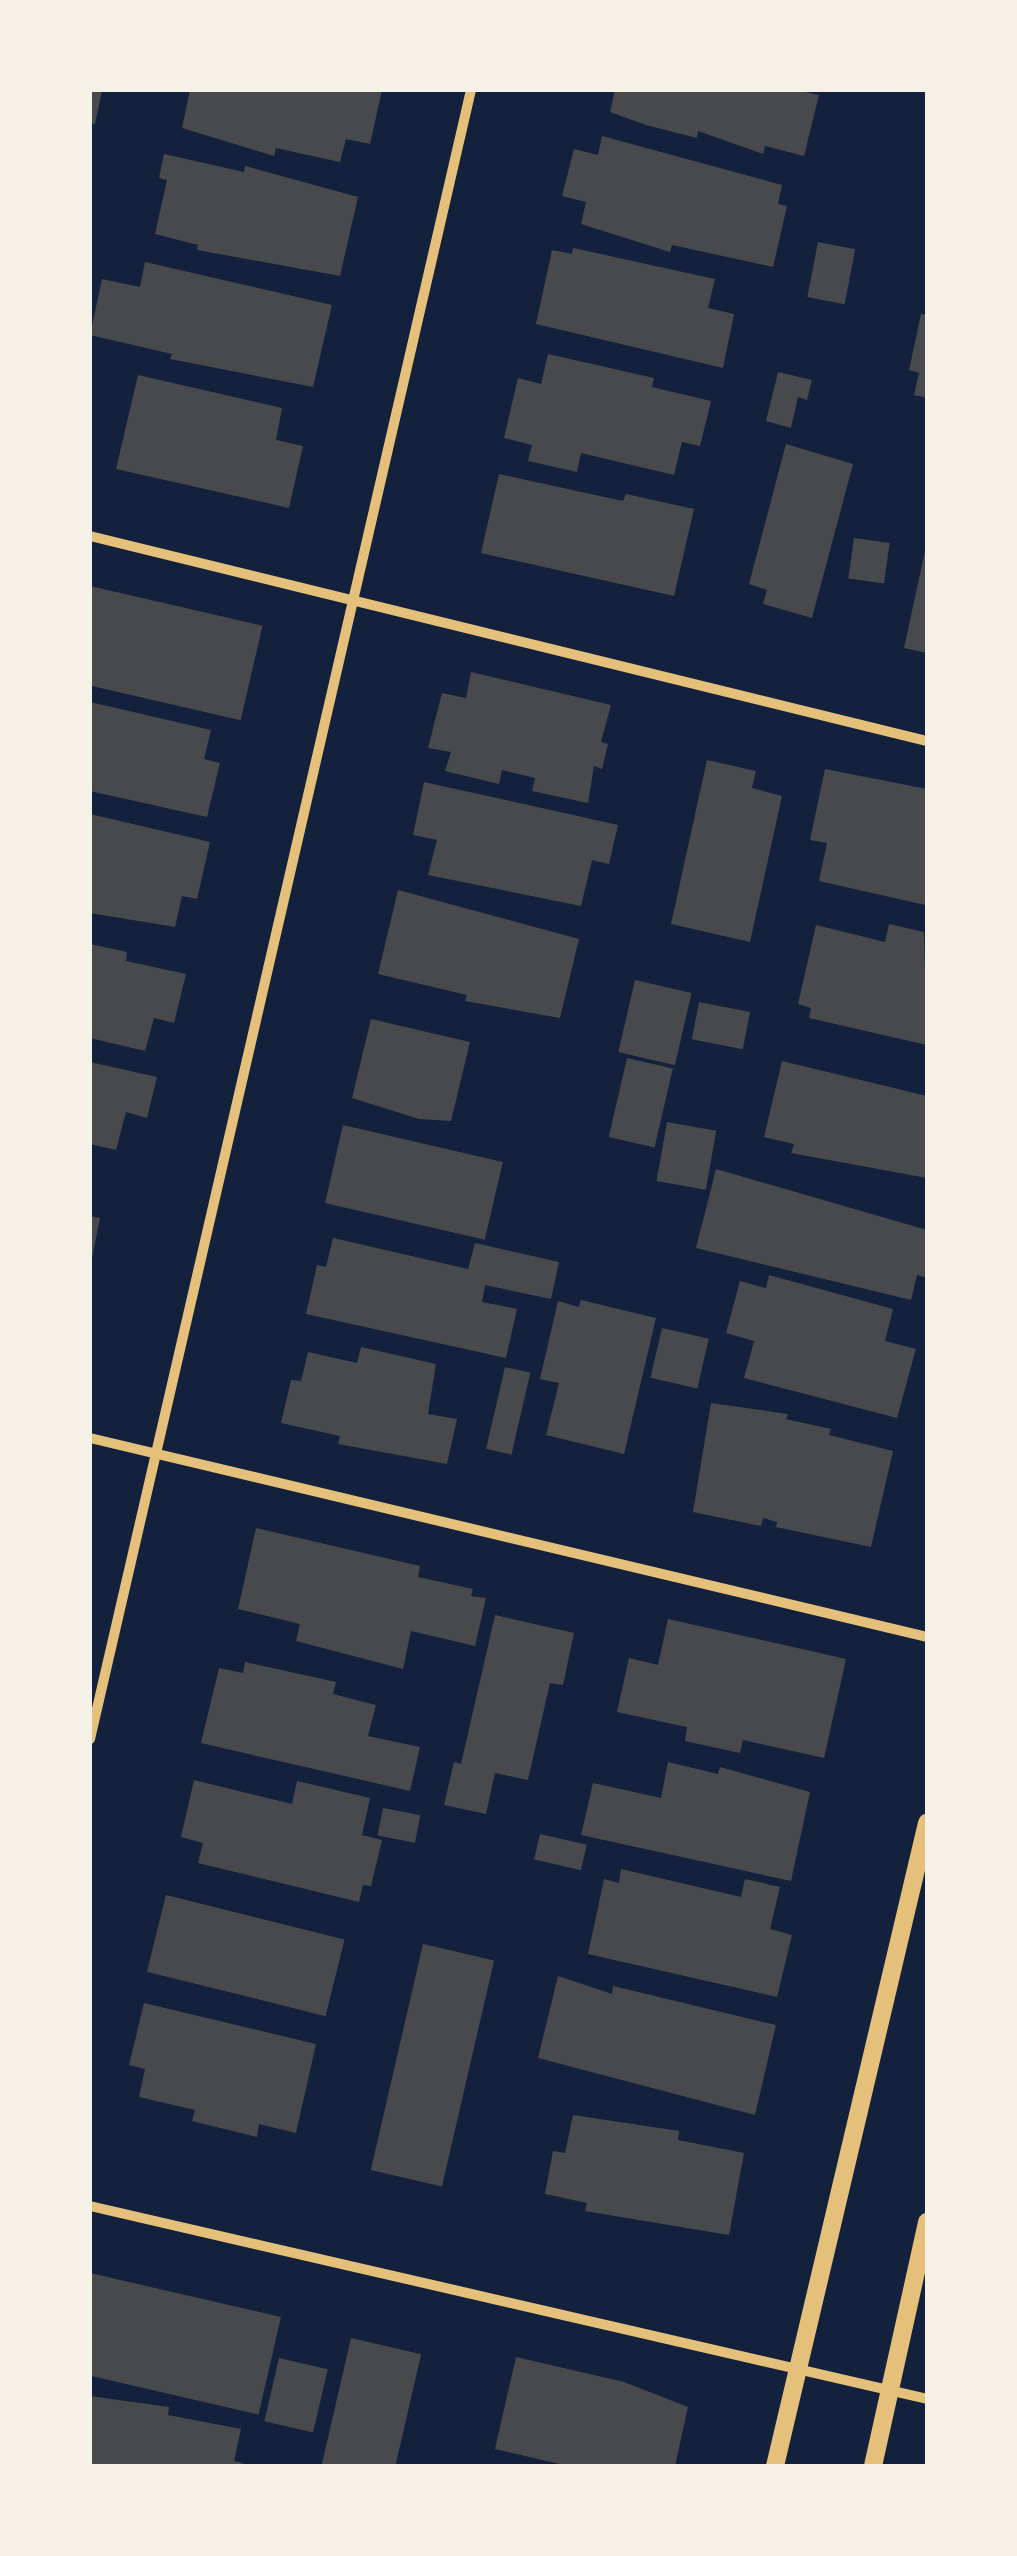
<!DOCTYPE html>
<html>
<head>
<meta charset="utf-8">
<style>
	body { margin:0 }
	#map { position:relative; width:1017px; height:2556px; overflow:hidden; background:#14213d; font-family:"Space Grotesk",sans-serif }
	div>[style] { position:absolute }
	.building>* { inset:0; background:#48494c; transform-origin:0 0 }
	.minor>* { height:10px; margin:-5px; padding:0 5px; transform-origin:5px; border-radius:5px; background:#e5c07b }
	.tertiary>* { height:18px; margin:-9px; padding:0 9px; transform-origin:9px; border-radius:9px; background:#e5c07b }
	span { translate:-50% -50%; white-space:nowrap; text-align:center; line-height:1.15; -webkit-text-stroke:10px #f6f1e7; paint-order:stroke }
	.frame { position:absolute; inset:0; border:92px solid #f6f1e7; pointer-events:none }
</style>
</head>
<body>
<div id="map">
	<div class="building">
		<i style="clip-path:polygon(90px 90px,102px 90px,95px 124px,90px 123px)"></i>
		<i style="clip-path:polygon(190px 90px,382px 90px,370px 144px,346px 139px,340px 162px,276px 148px,274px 156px,182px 128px)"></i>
		<i style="clip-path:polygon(615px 90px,796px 90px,819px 95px,804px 156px,765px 146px,763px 154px,698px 131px,697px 138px,646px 125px,610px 112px)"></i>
		<i style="clip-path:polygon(602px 136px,782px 185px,778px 204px,787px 206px,773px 267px,672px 245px,670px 252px,581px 224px,586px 202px,562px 196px,574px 149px,598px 155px)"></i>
		<i style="clip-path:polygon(164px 154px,244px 172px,245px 166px,358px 197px,340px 276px,197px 250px,198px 245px,155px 234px,167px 180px,159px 178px)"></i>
		<i style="left:818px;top:242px;width:38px;height:56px;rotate:11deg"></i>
		<i style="clip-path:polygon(573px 248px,715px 279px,708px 308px,734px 314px,723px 368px,536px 324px,552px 250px,572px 254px)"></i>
		<i style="clip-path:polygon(145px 262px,332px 305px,313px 387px,170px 359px,172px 354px,90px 335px,102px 279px,140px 287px)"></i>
		<i style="clip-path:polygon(921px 314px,927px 315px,927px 398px,914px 395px,919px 373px,909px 370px)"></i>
		<i style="clip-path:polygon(548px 354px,654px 378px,652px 387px,711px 401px,700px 446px,682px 442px,674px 475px,581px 453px,577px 472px,528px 461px,532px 445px,504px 438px,518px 378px,541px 384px)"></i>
		<i style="clip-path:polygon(778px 372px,812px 380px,807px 400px,798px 397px,791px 428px,766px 421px)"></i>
		<i style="clip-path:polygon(138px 375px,282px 408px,276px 440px,303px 446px,289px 508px,116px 469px)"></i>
		<i style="clip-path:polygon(786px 444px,853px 464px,812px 618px,763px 604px,767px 590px,749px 584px)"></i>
		<i style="clip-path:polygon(499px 474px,623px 501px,626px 494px,694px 509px,674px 596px,481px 553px)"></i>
		<i style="left:854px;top:538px;width:36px;height:41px;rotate:8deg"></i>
		<i style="clip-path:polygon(925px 551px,927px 551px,927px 653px,904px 648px)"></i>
		<i style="left:90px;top:586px;width:177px;height:97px;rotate:13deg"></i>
		<i style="clip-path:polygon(471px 672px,611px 705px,601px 742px,608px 744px,602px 769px,594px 766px,588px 803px,532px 791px,535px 778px,502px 770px,499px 784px,445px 771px,451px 752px,428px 748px,442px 693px,466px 698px)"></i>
		<i style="clip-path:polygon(90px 702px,211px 730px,204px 759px,220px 763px,207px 817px,90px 791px)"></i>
		<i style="clip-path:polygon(707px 760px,756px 771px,752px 788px,782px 796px,750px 942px,671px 924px)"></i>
		<i style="clip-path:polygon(825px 769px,927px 789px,925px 905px,819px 881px,827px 843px,810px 840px)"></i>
		<i style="clip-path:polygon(424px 782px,618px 825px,609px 864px,592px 860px,581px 906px,428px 875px,437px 840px,413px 835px)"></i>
		<i style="clip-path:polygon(90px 814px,210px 842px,197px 899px,182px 896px,175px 927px,90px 913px)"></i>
		<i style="clip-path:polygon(398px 890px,579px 939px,560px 1018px,465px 1001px,467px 995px,378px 974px)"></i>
		<i style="clip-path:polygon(889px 924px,924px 932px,927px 1045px,809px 1018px,811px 1008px,798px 1004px,816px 925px,885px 942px)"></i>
		<i style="clip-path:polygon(90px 944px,127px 952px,126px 961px,186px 974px,174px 1023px,154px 1018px,145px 1051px,90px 1038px)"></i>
		<i style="left:635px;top:980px;width:58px;height:74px;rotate:13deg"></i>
		<i style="left:699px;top:1002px;width:52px;height:38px;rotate:11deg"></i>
		<i style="clip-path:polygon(371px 1019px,470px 1042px,451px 1121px,419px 1119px,352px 1098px)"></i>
		<i style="left:627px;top:1058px;width:47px;height:81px;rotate:13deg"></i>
		<i style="clip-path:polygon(782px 1061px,927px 1096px,927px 1178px,791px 1153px,794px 1144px,764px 1137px)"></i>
		<i style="clip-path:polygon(90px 1062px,157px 1077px,147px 1118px,126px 1112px,116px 1150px,90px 1144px)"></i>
		<i style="left:667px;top:1122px;width:50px;height:60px;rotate:10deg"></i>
		<i style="left:343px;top:1125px;width:164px;height:80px;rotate:13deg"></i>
		<i style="clip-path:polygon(716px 1169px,927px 1230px,927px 1278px,917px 1275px,911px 1300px,696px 1248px)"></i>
		<i style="clip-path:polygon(90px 1216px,100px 1218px,92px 1258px,90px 1258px)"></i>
		<i style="clip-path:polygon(333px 1238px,468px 1269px,475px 1243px,559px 1262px,551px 1299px,485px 1285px,482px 1302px,517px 1309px,506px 1358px,306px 1314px,317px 1265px,326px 1267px)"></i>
		<i style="clip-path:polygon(769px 1275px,893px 1309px,885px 1341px,916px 1349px,897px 1418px,744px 1378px,754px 1341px,726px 1333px,740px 1281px,766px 1288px)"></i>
		<i style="clip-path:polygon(581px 1300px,656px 1318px,624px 1454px,546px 1435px,559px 1383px,540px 1379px,558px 1301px,579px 1307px)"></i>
		<i style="left:662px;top:1328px;width:48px;height:51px;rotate:13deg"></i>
		<i style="clip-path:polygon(361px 1347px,436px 1364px,428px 1414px,457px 1419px,447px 1464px,338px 1444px,340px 1436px,281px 1423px,291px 1380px,301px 1381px,308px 1352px,357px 1363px)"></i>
		<i style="left:505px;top:1367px;width:26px;height:84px;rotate:13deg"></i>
		<i style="clip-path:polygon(711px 1403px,788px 1414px,786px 1419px,831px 1429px,829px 1435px,893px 1451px,871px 1547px,776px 1527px,777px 1522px,763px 1518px,761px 1526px,693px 1512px)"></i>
		<i style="clip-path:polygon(256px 1528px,420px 1566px,418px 1577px,473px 1589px,471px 1596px,486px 1598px,475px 1646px,411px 1631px,403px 1669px,296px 1641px,300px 1624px,238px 1609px)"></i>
		<i style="clip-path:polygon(495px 1615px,574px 1633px,563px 1685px,550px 1683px,528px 1780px,495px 1773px,486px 1814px,444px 1805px,454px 1762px,461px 1764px)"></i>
		<i style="clip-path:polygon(668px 1619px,846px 1659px,824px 1758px,743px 1740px,740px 1753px,685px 1741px,687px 1727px,617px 1712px,629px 1658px,658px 1665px)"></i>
		<i style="clip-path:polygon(245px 1662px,336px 1682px,333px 1694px,376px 1705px,368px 1736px,420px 1747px,410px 1791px,201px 1743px,219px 1668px,243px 1673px)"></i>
		<i style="clip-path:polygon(668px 1762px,718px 1774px,720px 1767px,810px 1792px,791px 1881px,581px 1835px,593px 1783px,661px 1798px)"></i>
		<i style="clip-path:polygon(194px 1780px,292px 1804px,297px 1781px,370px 1798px,362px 1835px,382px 1840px,371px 1886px,363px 1885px,359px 1902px,198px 1863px,203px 1843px,181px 1837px)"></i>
		<i style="left:383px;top:1808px;width:38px;height:28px;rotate:11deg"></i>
		<i style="left:540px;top:1834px;width:48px;height:26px;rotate:13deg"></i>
		<i style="clip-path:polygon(621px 1869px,741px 1897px,745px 1879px,780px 1887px,770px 1929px,792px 1935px,777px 1997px,588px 1954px,604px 1879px,619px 1883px)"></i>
		<i style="left:166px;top:1895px;width:184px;height:79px;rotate:14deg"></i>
		<i style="left:423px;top:1944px;width:73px;height:232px;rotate:13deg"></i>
		<i style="clip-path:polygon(558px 1976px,612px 1994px,613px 1986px,776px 2025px,755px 2115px,538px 2058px)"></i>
		<i style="clip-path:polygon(144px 2003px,316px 2044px,296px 2133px,259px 2124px,257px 2137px,192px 2121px,195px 2110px,139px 2097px,145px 2069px,129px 2065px)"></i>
		<i style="clip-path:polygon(573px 2115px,679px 2131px,678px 2140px,744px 2153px,729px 2235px,585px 2211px,587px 2203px,545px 2194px,553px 2151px,565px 2153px)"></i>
		<i style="left:90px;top:2273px;width:196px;height:100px;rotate:13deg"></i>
		<i style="left:351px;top:2338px;width:72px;height:131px;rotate:13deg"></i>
		<i style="clip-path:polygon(516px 2357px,624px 2382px,688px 2407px,675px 2466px,568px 2466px,495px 2449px)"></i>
		<i style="left:279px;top:2358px;width:50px;height:65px;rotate:13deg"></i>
		<i style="clip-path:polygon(90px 2396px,169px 2407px,168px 2415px,241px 2429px,234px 2461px,252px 2466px,90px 2466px)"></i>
	</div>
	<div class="minor">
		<i style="left:90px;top:536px;width:862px;rotate:13.76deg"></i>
		<i style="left:90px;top:1438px;width:860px;rotate:13.37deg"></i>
		<i style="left:90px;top:1739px;width:1692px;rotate:-76.99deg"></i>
		<i style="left:90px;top:2206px;width:859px;rotate:12.98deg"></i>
	</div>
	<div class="tertiary">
		<i style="left:775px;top:2466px;width:661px;rotate:-76.7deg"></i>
		<i style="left:873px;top:2466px;width:250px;rotate:-77.5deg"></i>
	</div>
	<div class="frame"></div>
</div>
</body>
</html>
